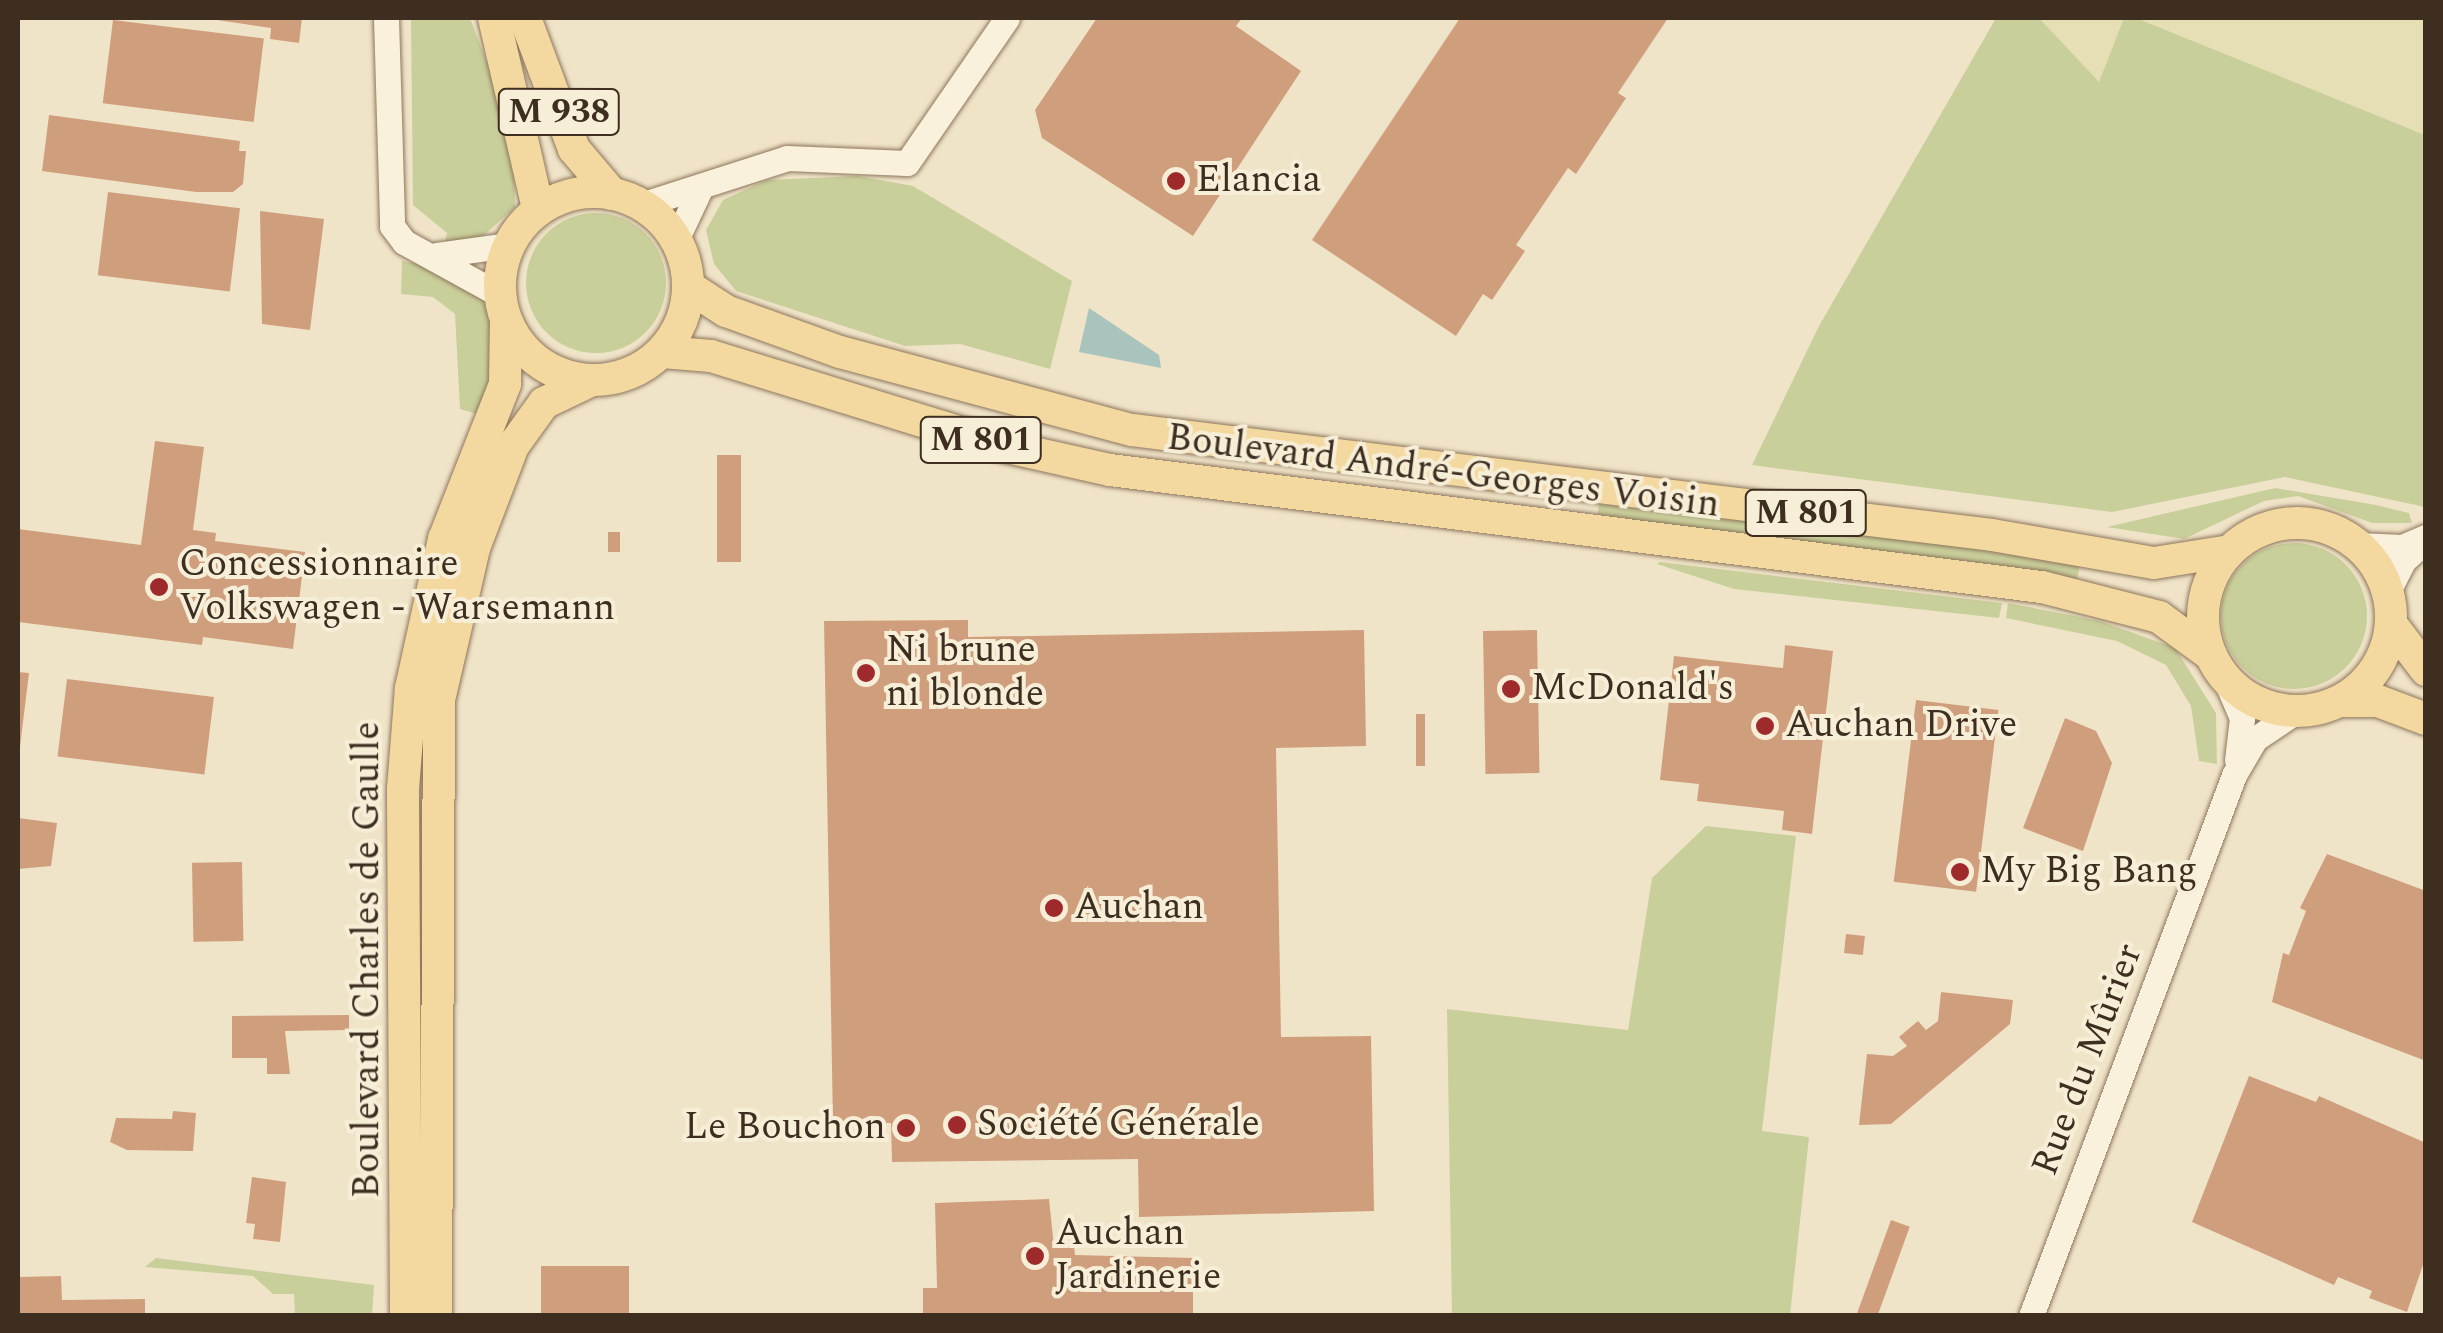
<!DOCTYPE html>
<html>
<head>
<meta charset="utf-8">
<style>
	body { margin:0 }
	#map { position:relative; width:2443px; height:1333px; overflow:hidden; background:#f0e4c8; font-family:Spectral,serif }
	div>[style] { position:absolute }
	.farmland>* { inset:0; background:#e6deb5 }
	.green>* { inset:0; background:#c9cf9b }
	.round { border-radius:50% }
	.water>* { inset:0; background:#a9c4bc }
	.building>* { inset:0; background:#cf9f7d; transform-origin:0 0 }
	.roads { filter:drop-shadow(0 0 2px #8d765c) drop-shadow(0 0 2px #8d765c) }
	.minor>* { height:25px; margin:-12.5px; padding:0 12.5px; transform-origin:12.5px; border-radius:12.5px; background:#faf1dc }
	.major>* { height:32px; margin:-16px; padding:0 16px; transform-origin:16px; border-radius:16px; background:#f3d9a0 }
	.major>.ring { margin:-16px; padding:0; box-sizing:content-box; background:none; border:32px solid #f3d9a0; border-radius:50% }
	.dots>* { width:28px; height:28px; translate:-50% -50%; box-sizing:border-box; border:5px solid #f7eed8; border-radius:50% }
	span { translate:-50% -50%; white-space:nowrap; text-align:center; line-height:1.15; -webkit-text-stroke:8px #f7eed8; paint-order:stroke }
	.shield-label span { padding:2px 8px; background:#f7eed8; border:2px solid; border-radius:8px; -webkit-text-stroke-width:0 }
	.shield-label { font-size:35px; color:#3d2e20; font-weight:700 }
	.poi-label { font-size:38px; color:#3d2e20 }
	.left { translate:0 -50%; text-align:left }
	.right { translate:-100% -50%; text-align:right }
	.street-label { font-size:38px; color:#3d2e20 }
	.frame { position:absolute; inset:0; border:20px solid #3d2e20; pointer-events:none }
</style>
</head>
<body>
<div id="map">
	<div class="farmland">
		<i style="clip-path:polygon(2039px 18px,2124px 18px,2099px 83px)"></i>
		<i style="clip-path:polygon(2136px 18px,2425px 18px,2425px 135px)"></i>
	</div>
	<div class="green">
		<i style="clip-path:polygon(411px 18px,470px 18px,513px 130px,515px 207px,481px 238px,445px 242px,447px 233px,413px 205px)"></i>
		<i style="clip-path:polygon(1996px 18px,2039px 18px,2099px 82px,2124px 18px,2136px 18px,2425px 135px,2425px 507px,2285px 477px,2112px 512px,1752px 465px,1819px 326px)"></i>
		<i style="clip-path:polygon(858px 176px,913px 186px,1072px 281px,1050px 369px,960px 344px,905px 346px,736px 291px,714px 264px,706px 230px,723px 200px,767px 180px)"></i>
		<i class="round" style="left:526px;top:213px;width:140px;height:140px"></i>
		<i style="clip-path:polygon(402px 261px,426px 266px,479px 295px,494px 317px,496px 363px,477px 414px,460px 409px,455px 314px,433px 297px,401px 294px)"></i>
		<i style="clip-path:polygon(2275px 488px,2376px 505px,2409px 513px,2412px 523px,2372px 523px,2298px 496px,2264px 501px,2184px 539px,2107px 527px)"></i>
		<i style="clip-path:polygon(1599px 504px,2011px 551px,2080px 565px,2077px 580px,1597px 519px)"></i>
		<i class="round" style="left:2221px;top:543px;width:146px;height:146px"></i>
		<i style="clip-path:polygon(1657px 564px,1660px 562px,2002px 603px,1999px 618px,1734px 589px)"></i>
		<i style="clip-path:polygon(2008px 603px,2100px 621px,2175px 648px,2216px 713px,2217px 764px,2199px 761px,2191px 706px,2166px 665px,2117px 641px,2006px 618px)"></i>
		<i style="clip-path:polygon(1706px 826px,1796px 836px,1762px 1131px,1809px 1137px,1790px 1315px,1452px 1315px,1447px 1009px,1628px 1030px,1652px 878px)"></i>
		<i style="clip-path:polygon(156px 1258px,374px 1285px,372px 1315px,295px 1315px,294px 1294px,273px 1294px,253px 1276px,145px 1267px)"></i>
	</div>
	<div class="water">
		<i style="clip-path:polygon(1089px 308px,1159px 355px,1161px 368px,1079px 352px)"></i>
	</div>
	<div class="building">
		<i style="clip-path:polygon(203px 18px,302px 18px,299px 43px,270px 39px,271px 28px)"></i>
		<i style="clip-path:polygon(1097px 18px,1242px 18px,1236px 26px,1301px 71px,1193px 236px,1042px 138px,1035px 110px)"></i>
		<i style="clip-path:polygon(1460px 18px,1668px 18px,1618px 93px,1626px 98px,1576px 174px,1568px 168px,1516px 245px,1525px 251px,1492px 300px,1483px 294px,1456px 336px,1312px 240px)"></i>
		<i style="left:113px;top:20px;width:152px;height:84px;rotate:7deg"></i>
		<i style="clip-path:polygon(49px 115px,240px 141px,239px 151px,246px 151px,243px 184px,233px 192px,196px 192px,42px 171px)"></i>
		<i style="left:108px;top:192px;width:133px;height:84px;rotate:7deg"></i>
		<i style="clip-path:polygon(260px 211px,324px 219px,310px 330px,262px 324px)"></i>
		<i style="clip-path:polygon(155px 441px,204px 447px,193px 530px,216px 533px,215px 541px,305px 552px,293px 649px,203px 637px,202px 645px,18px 622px,18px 529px,141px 545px)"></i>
		<i style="left:717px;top:455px;width:24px;height:107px"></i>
		<i style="left:608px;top:532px;width:12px;height:20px"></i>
		<i style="clip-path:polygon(968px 620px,968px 637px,1364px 630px,1366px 746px,1276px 748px,1281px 1037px,1371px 1036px,1374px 1211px,1139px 1217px,1138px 1159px,892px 1162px,891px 1123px,833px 1124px,824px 621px)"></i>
		<i style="left:1537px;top:630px;width:143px;height:54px;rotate:89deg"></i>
		<i style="clip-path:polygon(1785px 645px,1833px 651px,1812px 834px,1782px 830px,1784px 811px,1697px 801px,1699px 784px,1660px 780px,1674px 656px,1783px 668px)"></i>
		<i style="clip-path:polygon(18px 672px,29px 673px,20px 747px,18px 746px)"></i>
		<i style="left:67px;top:679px;width:148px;height:78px;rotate:7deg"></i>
		<i style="left:1916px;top:700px;width:83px;height:183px;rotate:7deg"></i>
		<i style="left:1416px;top:714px;width:9px;height:52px"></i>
		<i style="clip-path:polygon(2065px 718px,2096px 731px,2112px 763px,2083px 851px,2023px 828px)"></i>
		<i style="clip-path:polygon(18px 818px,57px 823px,51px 866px,18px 869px)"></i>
		<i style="clip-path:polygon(2327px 854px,2426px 891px,2426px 1061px,2272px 1002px,2283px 953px,2289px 955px,2306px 911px,2300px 908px)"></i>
		<i style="left:242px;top:862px;width:79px;height:50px;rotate:89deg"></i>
		<i style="left:1846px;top:934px;width:19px;height:19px;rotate:6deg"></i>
		<i style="clip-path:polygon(1941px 992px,2013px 1000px,2010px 1024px,1891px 1124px,1859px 1125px,1867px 1054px,1893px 1056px,1907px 1046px,1899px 1037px,1918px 1021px,1926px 1030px,1938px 1021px)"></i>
		<i style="clip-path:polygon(349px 1015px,349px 1030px,285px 1031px,290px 1074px,267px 1074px,267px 1058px,232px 1058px,232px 1016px)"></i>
		<i style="clip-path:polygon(2249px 1076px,2316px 1102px,2319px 1096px,2426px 1143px,2426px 1256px,2407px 1312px,2369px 1298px,2372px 1291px,2338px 1277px,2334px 1285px,2192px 1222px)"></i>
		<i style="clip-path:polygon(173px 1111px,196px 1113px,193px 1151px,127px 1150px,110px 1142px,116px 1118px,172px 1119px)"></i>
		<i style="clip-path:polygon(252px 1177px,286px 1182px,280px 1242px,253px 1239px,255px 1224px,246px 1223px)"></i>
		<i style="clip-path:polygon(1049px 1199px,1054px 1247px,1074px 1246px,1075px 1255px,1193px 1258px,1193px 1316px,923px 1316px,923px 1288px,937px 1288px,935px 1203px)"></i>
		<i style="left:1891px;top:1220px;width:20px;height:103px;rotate:20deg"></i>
		<i style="left:541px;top:1266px;width:88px;height:50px"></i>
		<i style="clip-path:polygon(61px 1276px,62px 1300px,145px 1299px,145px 1316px,18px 1316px,18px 1277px)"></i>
	</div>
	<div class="roads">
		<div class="minor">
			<i style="left:386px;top:18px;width:208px;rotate:88.3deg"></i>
			<i style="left:392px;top:226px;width:20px;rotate:53deg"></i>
			<i style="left:404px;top:242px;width:110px;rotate:28.9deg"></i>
			<i style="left:641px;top:205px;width:153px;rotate:-17.8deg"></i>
			<i style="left:787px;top:158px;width:120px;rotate:2.4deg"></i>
			<i style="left:907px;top:163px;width:176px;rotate:-55.4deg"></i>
			<i style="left:676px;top:240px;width:56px;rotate:-64.8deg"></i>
			<i style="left:437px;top:255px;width:73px;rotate:-7.9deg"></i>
			<i style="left:2358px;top:545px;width:44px;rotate:2.6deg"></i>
			<i style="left:2402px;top:547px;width:26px;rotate:-23deg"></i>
			<i style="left:2388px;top:591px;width:34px;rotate:-63deg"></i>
			<i style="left:2403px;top:561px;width:31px;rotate:-42deg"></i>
			<i style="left:2224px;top:676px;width:46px;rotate:66.8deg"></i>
			<i style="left:2242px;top:718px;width:42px;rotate:96.8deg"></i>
			<i style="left:2031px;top:1316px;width:578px;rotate:-69.43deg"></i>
			<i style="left:2234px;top:775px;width:42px;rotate:-59.7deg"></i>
			<i style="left:2255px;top:739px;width:48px;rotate:-34deg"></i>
		</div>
		<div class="major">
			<i style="left:494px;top:18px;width:195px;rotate:77deg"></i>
			<i style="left:525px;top:18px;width:140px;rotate:69.5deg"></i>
			<i style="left:574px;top:149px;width:59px;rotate:49.8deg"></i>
			<i class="ring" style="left:500px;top:192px;width:156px;height:156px"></i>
			<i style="left:689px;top:287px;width:44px;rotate:33deg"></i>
			<i style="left:726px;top:311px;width:121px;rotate:19.8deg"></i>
			<i style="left:840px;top:352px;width:302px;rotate:15deg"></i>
			<i style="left:1132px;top:430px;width:866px;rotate:6.96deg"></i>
			<i style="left:1992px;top:535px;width:164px;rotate:9.8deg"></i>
			<i style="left:2154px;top:563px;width:77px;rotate:-9deg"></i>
			<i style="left:663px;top:352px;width:48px;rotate:4.8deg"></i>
			<i style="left:711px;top:356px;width:310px;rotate:17.1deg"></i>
			<i style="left:1007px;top:447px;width:106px;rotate:12.6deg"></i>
			<i style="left:1110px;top:470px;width:939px;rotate:7.16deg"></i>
			<i style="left:2042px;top:587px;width:121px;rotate:14.4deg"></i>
			<i style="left:2159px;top:617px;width:64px;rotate:36.2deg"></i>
			<i class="ring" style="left:2203px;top:523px;width:156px;height:156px"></i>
			<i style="left:2391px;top:624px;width:58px;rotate:52.7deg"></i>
			<i style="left:2340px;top:701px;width:38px"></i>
			<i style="left:2378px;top:701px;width:51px;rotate:20.6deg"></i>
			<i style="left:406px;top:1316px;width:527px;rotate:-90.33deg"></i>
			<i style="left:403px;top:789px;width:101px;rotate:-85.5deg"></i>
			<i style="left:411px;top:688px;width:153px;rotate:-77.5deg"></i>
			<i style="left:444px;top:539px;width:167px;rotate:-68.5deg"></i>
			<i style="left:505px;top:384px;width:63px;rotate:-89.1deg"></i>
			<i style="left:436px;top:1316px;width:616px;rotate:-89.72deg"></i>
			<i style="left:439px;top:700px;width:156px;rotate:-77deg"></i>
			<i style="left:474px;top:548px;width:109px;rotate:-69.1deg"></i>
			<i style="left:513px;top:446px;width:53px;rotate:-54.2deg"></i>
			<i style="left:544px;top:403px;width:51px;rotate:-25.6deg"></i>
		</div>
	</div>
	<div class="dots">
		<i style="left:1176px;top:181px;background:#9e2a2b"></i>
		<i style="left:159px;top:587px;background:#9e2a2b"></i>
		<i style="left:866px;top:673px;background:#9e2a2b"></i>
		<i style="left:1511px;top:689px;background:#9e2a2b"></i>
		<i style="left:1765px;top:726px;background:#9e2a2b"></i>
		<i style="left:1960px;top:872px;background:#9e2a2b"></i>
		<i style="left:1054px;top:908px;background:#9e2a2b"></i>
		<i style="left:957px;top:1125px;background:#9e2a2b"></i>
		<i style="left:906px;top:1128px;background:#9e2a2b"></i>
		<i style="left:1035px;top:1256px;background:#9e2a2b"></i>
	</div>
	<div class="shield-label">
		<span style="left:559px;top:112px">M 938</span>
		<span style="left:981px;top:440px">M 801</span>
		<span style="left:1806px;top:513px">M 801</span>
	</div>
	<div class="poi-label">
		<span class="left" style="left:1196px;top:181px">Elancia</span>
		<span class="left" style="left:179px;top:587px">Concessionnaire<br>Volkswagen - Warsemann</span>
		<span class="left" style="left:886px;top:673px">Ni brune<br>ni blonde</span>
		<span class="left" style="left:1531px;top:689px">McDonald's</span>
		<span class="left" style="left:1785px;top:726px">Auchan Drive</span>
		<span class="left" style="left:1980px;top:872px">My Big Bang</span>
		<span class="left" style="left:1074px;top:908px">Auchan</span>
		<span class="left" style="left:977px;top:1125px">Société Générale</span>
		<span class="right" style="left:886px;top:1128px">Le Bouchon</span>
		<span class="left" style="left:1055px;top:1256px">Auchan<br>Jardinerie</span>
	</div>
	<div class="street-label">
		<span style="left:1443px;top:472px;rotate:7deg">Boulevard André-Georges Voisin</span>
		<span style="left:368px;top:960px;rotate:-90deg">Boulevard Charles de Gaulle</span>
		<span style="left:2088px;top:1060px;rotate:-69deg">Rue du Mûrier</span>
	</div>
	<div class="frame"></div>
</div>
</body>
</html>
